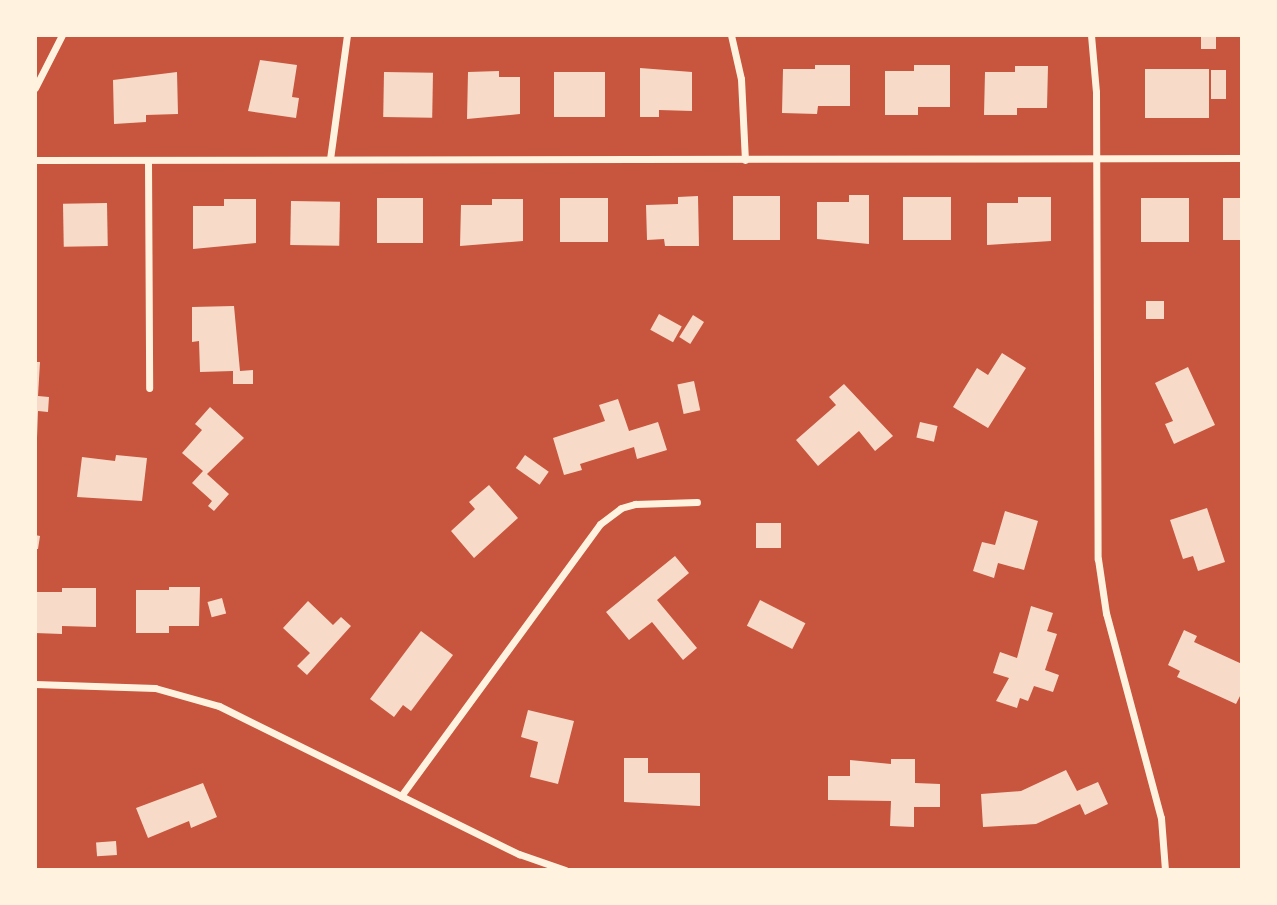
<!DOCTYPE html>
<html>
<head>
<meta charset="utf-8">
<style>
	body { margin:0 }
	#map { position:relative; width:1277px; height:905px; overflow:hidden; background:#c8553d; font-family:Inter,sans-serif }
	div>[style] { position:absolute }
	.building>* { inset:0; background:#f7dbc8; transform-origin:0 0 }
	.minor>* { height:7px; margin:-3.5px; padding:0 3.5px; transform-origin:3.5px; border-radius:3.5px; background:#fff3e0 }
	span { translate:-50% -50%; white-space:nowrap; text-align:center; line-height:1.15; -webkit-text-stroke:5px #fff3e0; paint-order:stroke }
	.frame { position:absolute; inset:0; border:37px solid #fff3e0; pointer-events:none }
</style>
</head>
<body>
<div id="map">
	<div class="building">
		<i style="left:1201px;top:35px;width:15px;height:14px"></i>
		<i style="clip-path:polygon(260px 60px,297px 65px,292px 97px,299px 98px,296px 118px,248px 111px)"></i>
		<i style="clip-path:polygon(815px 65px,850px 65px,850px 106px,818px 106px,817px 114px,782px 113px,783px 69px,815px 69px)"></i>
		<i style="clip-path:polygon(914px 65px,950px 65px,950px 107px,918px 107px,918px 115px,885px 115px,885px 71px,914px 71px)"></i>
		<i style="clip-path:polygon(1015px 66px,1048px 66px,1047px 108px,1017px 108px,1017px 115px,984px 115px,985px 72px,1015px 72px)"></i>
		<i style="clip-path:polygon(640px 68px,692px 72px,692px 111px,659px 110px,659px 117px,640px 117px)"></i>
		<i style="left:1145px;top:69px;width:64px;height:49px"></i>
		<i style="left:1211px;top:70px;width:15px;height:29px"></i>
		<i style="clip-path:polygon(499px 71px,499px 77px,520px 77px,520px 114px,467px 119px,468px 72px)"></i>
		<i style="clip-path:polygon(177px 72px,178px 114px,146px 115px,146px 122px,114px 124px,113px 80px)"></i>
		<i style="left:384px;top:72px;width:49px;height:45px;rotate:1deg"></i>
		<i style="left:554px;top:72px;width:51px;height:45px"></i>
		<i style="clip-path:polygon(849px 195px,869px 195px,869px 244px,817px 239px,817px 202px,849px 202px)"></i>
		<i style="clip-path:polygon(698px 196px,699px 246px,665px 246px,664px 239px,647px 240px,646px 205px,678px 204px,678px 197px)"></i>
		<i style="left:733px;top:196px;width:47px;height:44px"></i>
		<i style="left:903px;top:197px;width:48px;height:43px"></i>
		<i style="clip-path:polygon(1018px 197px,1051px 197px,1051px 241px,987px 245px,987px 203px,1018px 203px)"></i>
		<i style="left:377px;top:198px;width:46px;height:45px"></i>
		<i style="left:560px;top:198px;width:48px;height:44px"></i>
		<i style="left:1141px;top:198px;width:48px;height:44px"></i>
		<i style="left:1223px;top:198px;width:19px;height:42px"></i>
		<i style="clip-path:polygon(224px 199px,256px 199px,256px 243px,193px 249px,193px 206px,224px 206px)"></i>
		<i style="clip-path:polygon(492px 199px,523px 199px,523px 241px,460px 246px,461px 205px,492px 205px)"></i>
		<i style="left:291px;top:201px;width:49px;height:44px;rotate:1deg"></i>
		<i style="left:107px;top:203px;width:43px;height:44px;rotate:89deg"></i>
		<i style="left:1146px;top:301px;width:18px;height:18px"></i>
		<i style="clip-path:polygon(234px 306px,240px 371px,253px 370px,253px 384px,233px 384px,233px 371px,200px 372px,199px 341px,192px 342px,192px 307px)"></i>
		<i style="left:659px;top:314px;width:26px;height:18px;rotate:29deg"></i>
		<i style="left:693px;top:315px;width:13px;height:26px;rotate:32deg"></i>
		<i style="clip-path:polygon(1002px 353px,1026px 368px,988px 428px,953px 407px,977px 368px,988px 375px)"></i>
		<i style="clip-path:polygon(35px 362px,40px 362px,38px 396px,49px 397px,48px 412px,38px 411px,37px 438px)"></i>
		<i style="clip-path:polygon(1188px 367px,1215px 425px,1174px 444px,1165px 424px,1173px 421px,1155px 383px)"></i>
		<i style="left:694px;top:381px;width:30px;height:17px;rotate:78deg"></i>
		<i style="clip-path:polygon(844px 384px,893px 436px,875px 451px,859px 431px,818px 466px,796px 440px,836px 405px,829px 397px)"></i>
		<i style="clip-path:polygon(618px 399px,629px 431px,658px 422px,667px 450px,637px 459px,634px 447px,580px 464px,582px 470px,564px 475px,553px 438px,605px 421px,599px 405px)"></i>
		<i style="clip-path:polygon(210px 407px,244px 438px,207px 474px,229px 494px,214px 511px,208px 506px,212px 501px,192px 483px,203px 471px,182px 453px,202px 430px,195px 424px)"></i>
		<i style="left:920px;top:422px;width:18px;height:16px;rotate:13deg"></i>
		<i style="clip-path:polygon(116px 455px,147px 458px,142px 501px,77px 497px,82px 457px,115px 461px)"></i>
		<i style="left:525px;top:455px;width:29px;height:16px;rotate:35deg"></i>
		<i style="clip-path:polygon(489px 485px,518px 518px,474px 558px,451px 531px,475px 509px,469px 502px)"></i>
		<i style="clip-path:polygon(1207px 508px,1225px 562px,1198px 571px,1193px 556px,1183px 559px,1170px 520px)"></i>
		<i style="clip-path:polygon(1005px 511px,1038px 521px,1024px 570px,998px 563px,994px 578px,973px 571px,982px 542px,995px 545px)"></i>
		<i style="left:756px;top:523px;width:25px;height:25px"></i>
		<i style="clip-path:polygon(35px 535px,40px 536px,38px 549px,35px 549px)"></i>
		<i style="clip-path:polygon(675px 556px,689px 573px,657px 600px,697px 648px,683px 660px,652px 622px,629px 640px,606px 612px)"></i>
		<i style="clip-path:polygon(169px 587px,200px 587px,199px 626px,169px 626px,169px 633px,136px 633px,136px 590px,169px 590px)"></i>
		<i style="clip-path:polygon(62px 588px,96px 588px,96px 627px,62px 626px,62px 634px,35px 633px,35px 592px,62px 592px)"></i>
		<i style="left:222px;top:598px;width:16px;height:15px;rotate:75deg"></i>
		<i style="left:760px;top:600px;width:51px;height:29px;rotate:27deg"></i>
		<i style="clip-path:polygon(308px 601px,333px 625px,341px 617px,351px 626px,307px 675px,297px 666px,310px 653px,283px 628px)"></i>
		<i style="clip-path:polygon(1031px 606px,1053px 613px,1047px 631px,1057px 634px,1045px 670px,1059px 675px,1053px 692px,1034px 686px,1028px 701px,1020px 698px,1017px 708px,996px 701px,1009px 678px,993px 673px,1000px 652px,1017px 658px)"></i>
		<i style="clip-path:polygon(1184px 630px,1197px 636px,1194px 642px,1242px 664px,1242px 692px,1236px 704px,1177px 677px,1180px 671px,1168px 665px)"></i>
		<i style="clip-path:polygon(421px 631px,453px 655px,411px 711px,403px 705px,394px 717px,370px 699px)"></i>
		<i style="clip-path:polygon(528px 710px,574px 721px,558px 784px,530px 777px,538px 742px,521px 737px)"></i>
		<i style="clip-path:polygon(624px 758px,648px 758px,648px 773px,700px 773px,700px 806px,624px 802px)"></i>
		<i style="clip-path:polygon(891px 759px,915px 759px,915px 783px,940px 784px,940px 807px,914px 807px,914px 827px,890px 826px,891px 801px,828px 800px,828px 776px,850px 776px,850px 760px,891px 764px)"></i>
		<i style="clip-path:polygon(1066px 770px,1077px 791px,1098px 782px,1108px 804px,1085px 815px,1080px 804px,1036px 824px,983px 827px,981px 794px,1021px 791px)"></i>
		<i style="clip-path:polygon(203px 783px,217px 817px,191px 828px,189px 821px,148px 838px,136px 808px)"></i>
		<i style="left:116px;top:841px;width:14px;height:20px;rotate:86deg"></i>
	</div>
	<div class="minor">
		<i style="left:731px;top:35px;width:45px;rotate:77.2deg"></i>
		<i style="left:741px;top:79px;width:81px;rotate:87.2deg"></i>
		<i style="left:1091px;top:35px;width:57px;rotate:85deg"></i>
		<i style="left:1096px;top:92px;width:467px;rotate:89.8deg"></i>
		<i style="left:1098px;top:559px;width:55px;rotate:81.6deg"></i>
		<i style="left:1106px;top:613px;width:212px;rotate:75deg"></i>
		<i style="left:1161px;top:818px;width:52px;rotate:85.6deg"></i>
		<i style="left:35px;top:88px;width:59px;rotate:-63deg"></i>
		<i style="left:330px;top:159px;width:125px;rotate:-82.2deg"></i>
		<i style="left:35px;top:160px;width:1207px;rotate:-0.09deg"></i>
		<i style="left:148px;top:161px;width:227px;rotate:89.7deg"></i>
		<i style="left:35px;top:684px;width:120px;rotate:1.9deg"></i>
		<i style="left:155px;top:688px;width:66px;rotate:15.7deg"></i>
		<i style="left:219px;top:706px;width:335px;rotate:26.3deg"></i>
		<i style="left:519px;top:854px;width:49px;rotate:19.2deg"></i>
		<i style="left:401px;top:796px;width:337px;rotate:-53.8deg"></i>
		<i style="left:600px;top:524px;width:26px;rotate:-37deg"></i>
		<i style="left:621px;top:508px;width:15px;rotate:-16deg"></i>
		<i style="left:635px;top:504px;width:62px;rotate:-1.8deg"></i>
	</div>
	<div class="frame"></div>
</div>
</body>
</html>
